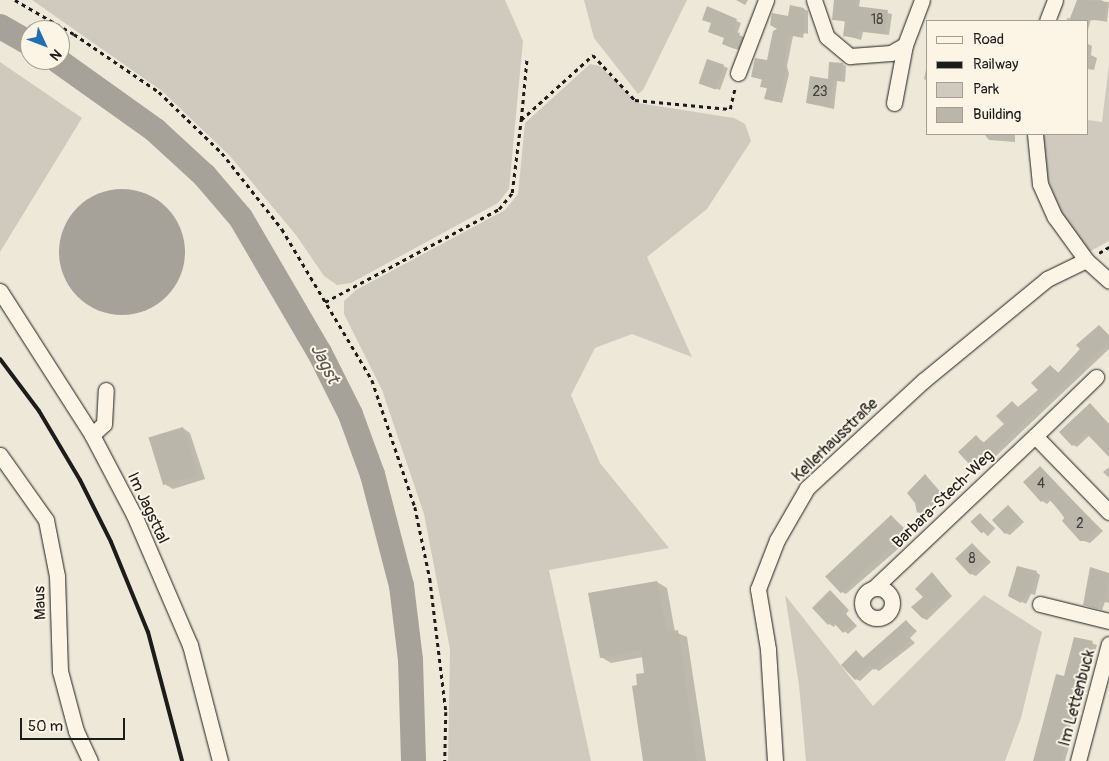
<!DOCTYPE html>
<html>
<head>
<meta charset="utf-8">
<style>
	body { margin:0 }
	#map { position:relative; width:1109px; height:761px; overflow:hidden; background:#eee8d9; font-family:Pangolin,sans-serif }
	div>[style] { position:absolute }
	.green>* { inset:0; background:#cfcabd }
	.water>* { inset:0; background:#a7a299 }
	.round { border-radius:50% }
	.shadow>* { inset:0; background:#0003; transform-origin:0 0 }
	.river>* { height:25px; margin:-12.5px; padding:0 12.5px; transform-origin:12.5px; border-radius:12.5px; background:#a7a299 }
	.building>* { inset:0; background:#bab6aa; transform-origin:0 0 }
	.path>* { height:2.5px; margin-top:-1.25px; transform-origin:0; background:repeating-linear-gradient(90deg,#1c1c1c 0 4px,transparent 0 8px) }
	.roads { filter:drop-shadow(0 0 1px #1c1c1c) drop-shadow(0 0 1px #1c1c1c) }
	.minor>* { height:15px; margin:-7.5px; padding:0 7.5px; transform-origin:7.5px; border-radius:7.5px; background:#fcf5e5 }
	.minor>.ring { margin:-7.5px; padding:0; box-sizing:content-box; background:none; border:15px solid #fcf5e5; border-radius:50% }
	.rail>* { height:4px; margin:-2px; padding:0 2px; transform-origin:2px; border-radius:2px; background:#1c1c1c }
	span { translate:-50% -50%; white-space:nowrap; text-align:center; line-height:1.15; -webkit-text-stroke:4px #fcf5e5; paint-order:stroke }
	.number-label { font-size:14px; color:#444240 }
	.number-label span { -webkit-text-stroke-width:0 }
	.street-label { font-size:16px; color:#1c1c1c }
	.water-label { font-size:18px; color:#5b5854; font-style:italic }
	.legend { position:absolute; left:926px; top:20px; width:162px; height:115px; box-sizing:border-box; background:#fcf5e5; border:1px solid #a29e95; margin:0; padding:6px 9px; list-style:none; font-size:15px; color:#1c1c1c }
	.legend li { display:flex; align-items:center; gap:10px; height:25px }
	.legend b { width:25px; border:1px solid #a29e95 }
	.north { position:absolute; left:20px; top:20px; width:50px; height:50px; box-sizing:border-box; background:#fcf5e5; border:1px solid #a29e95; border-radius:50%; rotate:133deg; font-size:14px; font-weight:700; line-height:20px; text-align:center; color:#1c1c1c }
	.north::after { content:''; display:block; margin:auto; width:18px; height:22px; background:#1f6fb2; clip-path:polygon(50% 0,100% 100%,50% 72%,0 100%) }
	.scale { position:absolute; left:20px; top:718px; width:105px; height:22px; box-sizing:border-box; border:2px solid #1c1c1c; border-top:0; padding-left:6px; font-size:15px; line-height:18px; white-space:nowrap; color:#1c1c1c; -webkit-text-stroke:4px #fcf5e5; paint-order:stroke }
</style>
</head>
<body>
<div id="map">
	<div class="green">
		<i style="clip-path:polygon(32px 0,505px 0,523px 41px,509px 189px,498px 203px,351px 283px,337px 285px,324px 276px,296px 235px,230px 156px,162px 91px)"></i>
		<i style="clip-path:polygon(584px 0,687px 0,643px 90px,638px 94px,594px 38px)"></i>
		<i style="clip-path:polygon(0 62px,82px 118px,0 252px)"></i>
		<i style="clip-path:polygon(590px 64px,600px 66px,638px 103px,734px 118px,745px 124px,751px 141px,707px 209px,647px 257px,692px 357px,632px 334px,595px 348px,571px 395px,600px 463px,669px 548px,549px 570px,591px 761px,448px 761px,450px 649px,424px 514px,382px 390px,344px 314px,344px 301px,356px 290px,505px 210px,518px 194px,525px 123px)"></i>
		<i style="clip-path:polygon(1109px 64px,1109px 241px,1087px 253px,1063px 217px,1051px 188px,1042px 161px,1040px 134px,1088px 134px,1088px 120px,1102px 122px)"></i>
		<i style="clip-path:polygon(785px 595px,873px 706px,984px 595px,1042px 632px,1021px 718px,1005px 761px,806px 761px,799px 685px)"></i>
	</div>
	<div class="water">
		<i class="round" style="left:59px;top:189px;width:126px;height:126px"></i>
	</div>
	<div class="shadow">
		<i style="clip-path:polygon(736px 0,748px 0,745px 5px)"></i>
		<i style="clip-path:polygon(834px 0,860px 0,859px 7px,892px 14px,889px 35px,863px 32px,861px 40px,844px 35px,846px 22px,834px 19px)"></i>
		<i style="clip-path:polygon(1078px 0,1101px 0,1109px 4px,1107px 22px,1091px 19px,1088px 30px,1088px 21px,1067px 21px,1067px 18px,1071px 19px)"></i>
		<i style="clip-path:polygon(707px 8px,741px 23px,737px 34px,744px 37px,739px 50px,727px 46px,725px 38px,712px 23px)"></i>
		<i style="clip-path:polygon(804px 9px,808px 11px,808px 34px,804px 33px,803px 38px,793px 36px,787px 66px,789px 74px,782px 103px,770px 100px,766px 98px,768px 89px,762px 86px,763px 80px,753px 77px,768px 61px,779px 30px,789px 17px)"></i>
		<i style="clip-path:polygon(1088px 44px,1092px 46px,1091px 55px,1097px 58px,1094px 70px,1088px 69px)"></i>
		<i style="clip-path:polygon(928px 60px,928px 81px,924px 79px)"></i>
		<i style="clip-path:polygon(842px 64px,846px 66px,845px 82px,837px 81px,834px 109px,807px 103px)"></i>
		<i style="clip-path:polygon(723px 66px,728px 68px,720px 90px,705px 85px)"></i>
		<i style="clip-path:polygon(984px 134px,1015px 134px,1015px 142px,989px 140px)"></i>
		<i style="clip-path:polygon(1100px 326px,1109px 335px,1109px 349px,996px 456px,990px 453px,975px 467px,971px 464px,960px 452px,976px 437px,985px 443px,1005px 424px,1013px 403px,1019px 408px,1039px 390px,1050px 366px,1059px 373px)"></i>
		<i style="clip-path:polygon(1090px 405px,1109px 424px,1109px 455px,1090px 435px,1077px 447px,1073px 445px)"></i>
		<i style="clip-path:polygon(183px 428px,190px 433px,205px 479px,173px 489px,166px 485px)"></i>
		<i style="clip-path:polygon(1109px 467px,1109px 478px,1103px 472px)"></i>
		<i style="clip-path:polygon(1040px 468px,1103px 531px,1090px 543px,1081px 540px,1051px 500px,1047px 504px,1042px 501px,1024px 482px)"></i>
		<i style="clip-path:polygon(925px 476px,944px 495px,922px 515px,918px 512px)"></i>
		<i style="clip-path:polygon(1008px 506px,1024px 522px,1010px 535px,1005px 533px)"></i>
		<i style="left:980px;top:514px;width:21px;height:11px;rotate:43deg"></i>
		<i style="clip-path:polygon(891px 516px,913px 536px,846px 594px,840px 591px)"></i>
		<i style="clip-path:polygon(973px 545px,991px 562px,976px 576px,971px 574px)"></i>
		<i style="clip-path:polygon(1091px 569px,1109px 574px,1109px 603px,1105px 602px,1102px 610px,1084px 604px)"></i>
		<i style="clip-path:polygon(1036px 572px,1040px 575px,1035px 595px,1031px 594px,1026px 604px,1010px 595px)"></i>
		<i style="clip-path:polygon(932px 574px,952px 596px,927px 620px,922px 618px,924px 597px)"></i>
		<i style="clip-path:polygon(657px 582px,667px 588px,675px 632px,687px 637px,706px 761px,644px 761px,639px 686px,646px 674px,643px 657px,611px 663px,601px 657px)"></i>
		<i style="clip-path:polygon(830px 592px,849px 610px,846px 614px,857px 626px,848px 634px,836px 624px,834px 627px,829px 624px)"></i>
		<i style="clip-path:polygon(906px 621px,917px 631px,910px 638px,915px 643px,879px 671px,874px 668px,860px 681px,856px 679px,856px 652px,865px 659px)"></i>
		<i style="clip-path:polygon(1075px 638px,1097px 645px,1068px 734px,1072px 736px,1065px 761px,1034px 761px,1065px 677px)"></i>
	</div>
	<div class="river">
		<i style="left:0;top:26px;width:34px;rotate:30deg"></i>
		<i style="left:57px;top:60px;width:120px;rotate:35.5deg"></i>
		<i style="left:155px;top:130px;width:67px;rotate:42.6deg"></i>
		<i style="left:204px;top:175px;width:55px;rotate:49.4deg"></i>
		<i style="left:240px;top:217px;width:156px;rotate:59.7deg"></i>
		<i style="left:319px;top:352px;width:69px;rotate:63.4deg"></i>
		<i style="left:350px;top:414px;width:64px;rotate:69.9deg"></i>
		<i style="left:372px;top:474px;width:115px;rotate:75.4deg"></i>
		<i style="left:401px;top:585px;width:75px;rotate:83.1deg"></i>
		<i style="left:410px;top:659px;width:102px;rotate:88.3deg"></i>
	</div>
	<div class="building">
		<i style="clip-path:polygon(834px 0,856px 0,855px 6px,888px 10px,885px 34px,859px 30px,857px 38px,843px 36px,845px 21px,832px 20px)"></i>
		<i style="clip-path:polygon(1077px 0,1109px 2px,1103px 20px,1069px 21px)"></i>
		<i style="clip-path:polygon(790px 5px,804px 8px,804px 33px,800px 32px,799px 36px,789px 35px,784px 63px,786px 71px,778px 102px,764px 99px,767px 88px,760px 87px,762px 79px,751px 77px,755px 58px,767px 60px,773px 31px,777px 29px,770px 25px,772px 13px,788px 16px)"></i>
		<i style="clip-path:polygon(707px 6px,737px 19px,733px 31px,740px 33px,735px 49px,722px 44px,724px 38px,708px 32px,711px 23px,702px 20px)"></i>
		<i style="left:707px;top:59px;width:18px;height:26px;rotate:19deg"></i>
		<i style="clip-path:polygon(829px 62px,843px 63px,841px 81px,833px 80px,830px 107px,806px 103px,810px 76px,828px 79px)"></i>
		<i style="clip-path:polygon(1099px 325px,1109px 336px,1109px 342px,990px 455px,986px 450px,970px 465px,958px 452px,976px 435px,983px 443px,1004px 424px,996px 416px,1012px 401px,1018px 407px,1038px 390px,1031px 383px,1050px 365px,1058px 373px,1080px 349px,1076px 345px)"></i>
		<i style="clip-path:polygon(1090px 403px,1109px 424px,1109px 457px,1086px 433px,1072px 446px,1059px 432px)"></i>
		<i style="left:183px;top:427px;width:50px;height:36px;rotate:73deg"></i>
		<i style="clip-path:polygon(1040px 466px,1099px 528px,1085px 541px,1080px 541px,1062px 521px,1065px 517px,1047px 497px,1041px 502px,1023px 482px)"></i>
		<i style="clip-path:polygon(925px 474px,940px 492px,917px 513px,915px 503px,907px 493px)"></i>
		<i style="left:1008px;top:505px;width:19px;height:22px;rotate:47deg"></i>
		<i style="left:980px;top:513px;width:16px;height:13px;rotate:47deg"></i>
		<i style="left:891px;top:515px;width:23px;height:90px;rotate:47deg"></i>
		<i style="left:972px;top:543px;width:22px;height:23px;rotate:47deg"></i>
		<i style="clip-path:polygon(1017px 566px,1037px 571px,1031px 593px,1027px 592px,1021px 603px,1008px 596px)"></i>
		<i style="clip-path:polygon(1090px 567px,1109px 573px,1105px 602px,1100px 600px,1098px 609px,1083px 605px)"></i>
		<i style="clip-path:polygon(932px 572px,949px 593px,922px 618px,911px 607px,923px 597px,915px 589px)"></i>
		<i style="clip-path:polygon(657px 581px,667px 632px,678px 630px,697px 761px,643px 761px,632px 686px,637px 685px,636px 674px,644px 673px,641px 650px,600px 658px,588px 593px)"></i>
		<i style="clip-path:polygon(830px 590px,846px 607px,842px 611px,854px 623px,843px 633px,832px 621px,828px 625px,812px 608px)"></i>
		<i style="clip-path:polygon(906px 620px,913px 628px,906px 635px,911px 640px,893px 657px,890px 654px,874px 670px,870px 665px,855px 680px,841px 665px,856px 650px,863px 658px)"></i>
		<i style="clip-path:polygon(1074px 637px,1093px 641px,1065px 732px,1069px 733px,1061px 761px,1033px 761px,1056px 674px,1064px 676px)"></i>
	</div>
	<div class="path">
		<i style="left:15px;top:0;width:68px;rotate:30deg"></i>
		<i style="left:74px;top:34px;width:103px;rotate:34.3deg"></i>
		<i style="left:159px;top:92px;width:88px;rotate:44.1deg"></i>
		<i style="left:222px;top:153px;width:97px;rotate:51.7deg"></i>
		<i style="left:282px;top:229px;width:176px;rotate:59.2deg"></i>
		<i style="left:372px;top:380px;width:134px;rotate:71.3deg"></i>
		<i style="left:415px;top:507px;width:74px;rotate:78.2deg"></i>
		<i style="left:430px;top:579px;width:134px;rotate:83.1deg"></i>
		<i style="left:446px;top:712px;width:49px;rotate:91.2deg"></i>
		<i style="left:521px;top:120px;width:63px;rotate:-84.6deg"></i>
		<i style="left:1099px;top:253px;width:12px;rotate:-31deg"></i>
		<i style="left:325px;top:302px;width:197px;rotate:-28.1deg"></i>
		<i style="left:499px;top:209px;width:21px;rotate:-51deg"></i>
		<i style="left:512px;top:193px;width:74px;rotate:-83deg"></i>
		<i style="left:521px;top:120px;width:97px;rotate:-42.1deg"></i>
		<i style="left:593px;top:55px;width:62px;rotate:47deg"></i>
		<i style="left:635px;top:100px;width:95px;rotate:5.4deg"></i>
		<i style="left:730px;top:109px;width:23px;rotate:-77deg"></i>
	</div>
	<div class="roads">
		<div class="minor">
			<i style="left:814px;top:0;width:39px;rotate:71deg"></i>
			<i style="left:827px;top:37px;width:30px;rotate:40deg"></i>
			<i style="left:850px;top:56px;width:41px;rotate:-4.2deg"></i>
			<i style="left:891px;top:53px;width:16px;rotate:-30deg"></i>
			<i style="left:1047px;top:21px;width:22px;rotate:-69deg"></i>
			<i style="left:738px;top:73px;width:78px;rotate:-69deg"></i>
			<i style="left:894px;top:103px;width:59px;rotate:-79.3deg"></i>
			<i style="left:905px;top:45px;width:48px;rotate:-69.3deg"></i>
			<i style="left:1035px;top:134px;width:50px;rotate:84.3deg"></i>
			<i style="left:1040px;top:184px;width:36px;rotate:66deg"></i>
			<i style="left:1055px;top:217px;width:53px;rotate:54.2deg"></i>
			<i style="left:1086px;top:260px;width:31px;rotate:42deg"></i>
			<i style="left:0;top:291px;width:171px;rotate:57.4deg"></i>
			<i style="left:92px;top:435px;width:90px;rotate:62.3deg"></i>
			<i style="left:134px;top:515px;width:142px;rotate:66.7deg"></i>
			<i style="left:190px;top:645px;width:120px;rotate:75.5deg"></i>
			<i style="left:92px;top:435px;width:16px;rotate:-43deg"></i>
			<i style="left:104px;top:424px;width:34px;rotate:-87deg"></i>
			<i style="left:1035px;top:436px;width:85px;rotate:-44deg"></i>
			<i style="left:0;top:455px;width:80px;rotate:54.7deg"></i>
			<i style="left:46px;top:520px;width:57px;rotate:78.9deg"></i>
			<i style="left:57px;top:576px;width:95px;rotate:88.2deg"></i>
			<i style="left:60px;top:671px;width:62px;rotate:75.1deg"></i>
			<i style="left:76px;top:731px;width:33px;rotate:65deg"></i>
			<i class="ring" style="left:862px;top:588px;width:15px;height:15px"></i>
			<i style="left:874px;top:588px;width:221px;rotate:-43.4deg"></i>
			<i style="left:1035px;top:436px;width:106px;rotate:45.8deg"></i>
			<i style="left:1040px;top:604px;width:71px;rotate:13.8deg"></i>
			<i style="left:775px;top:761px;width:112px;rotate:-93.6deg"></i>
			<i style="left:768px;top:649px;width:61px;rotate:-99.5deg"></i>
			<i style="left:758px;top:589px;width:53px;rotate:-68.8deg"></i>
			<i style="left:777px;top:540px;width:60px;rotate:-60deg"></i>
			<i style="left:807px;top:488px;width:158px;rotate:-42.7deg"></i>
			<i style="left:923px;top:381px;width:161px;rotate:-39.4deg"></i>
			<i style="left:1047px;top:279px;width:43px;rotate:-26deg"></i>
			<i style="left:1078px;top:761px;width:121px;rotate:-75.2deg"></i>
		</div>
	</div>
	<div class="rail">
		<i style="left:0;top:359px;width:65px;rotate:53.1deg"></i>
		<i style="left:39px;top:411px;width:80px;rotate:59.3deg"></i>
		<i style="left:80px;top:480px;width:69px;rotate:63.4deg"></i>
		<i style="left:111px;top:542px;width:97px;rotate:67.7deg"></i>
		<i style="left:148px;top:632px;width:133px;rotate:75.2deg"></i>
	</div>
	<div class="number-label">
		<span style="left:877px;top:20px">18</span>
		<span style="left:820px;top:92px">23</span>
		<span style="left:1041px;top:484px">4</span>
		<span style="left:1080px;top:524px">2</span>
		<span style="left:972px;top:559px">8</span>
	</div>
	<div class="street-label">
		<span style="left:835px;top:440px;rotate:-44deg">Kellerhausstraße</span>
		<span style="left:943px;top:499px;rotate:-44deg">Barbara-Stech-Weg</span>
		<span style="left:148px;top:508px;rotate:65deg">Im Jagsttal</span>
		<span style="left:40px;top:603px;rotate:-92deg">Maus</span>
		<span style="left:1077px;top:698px;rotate:-75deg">Im Lettenbuck</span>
	</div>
	<div class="water-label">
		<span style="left:324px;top:364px;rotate:63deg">Jagst</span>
	</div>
	<ul class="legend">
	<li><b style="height:6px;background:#fcf5e5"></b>Road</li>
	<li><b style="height:6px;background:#1c1c1c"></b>Railway</li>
	<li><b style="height:14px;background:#cfcabd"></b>Park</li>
	<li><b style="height:14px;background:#bab6aa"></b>Building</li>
	</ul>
	<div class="north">N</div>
	<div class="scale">50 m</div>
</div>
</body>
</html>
